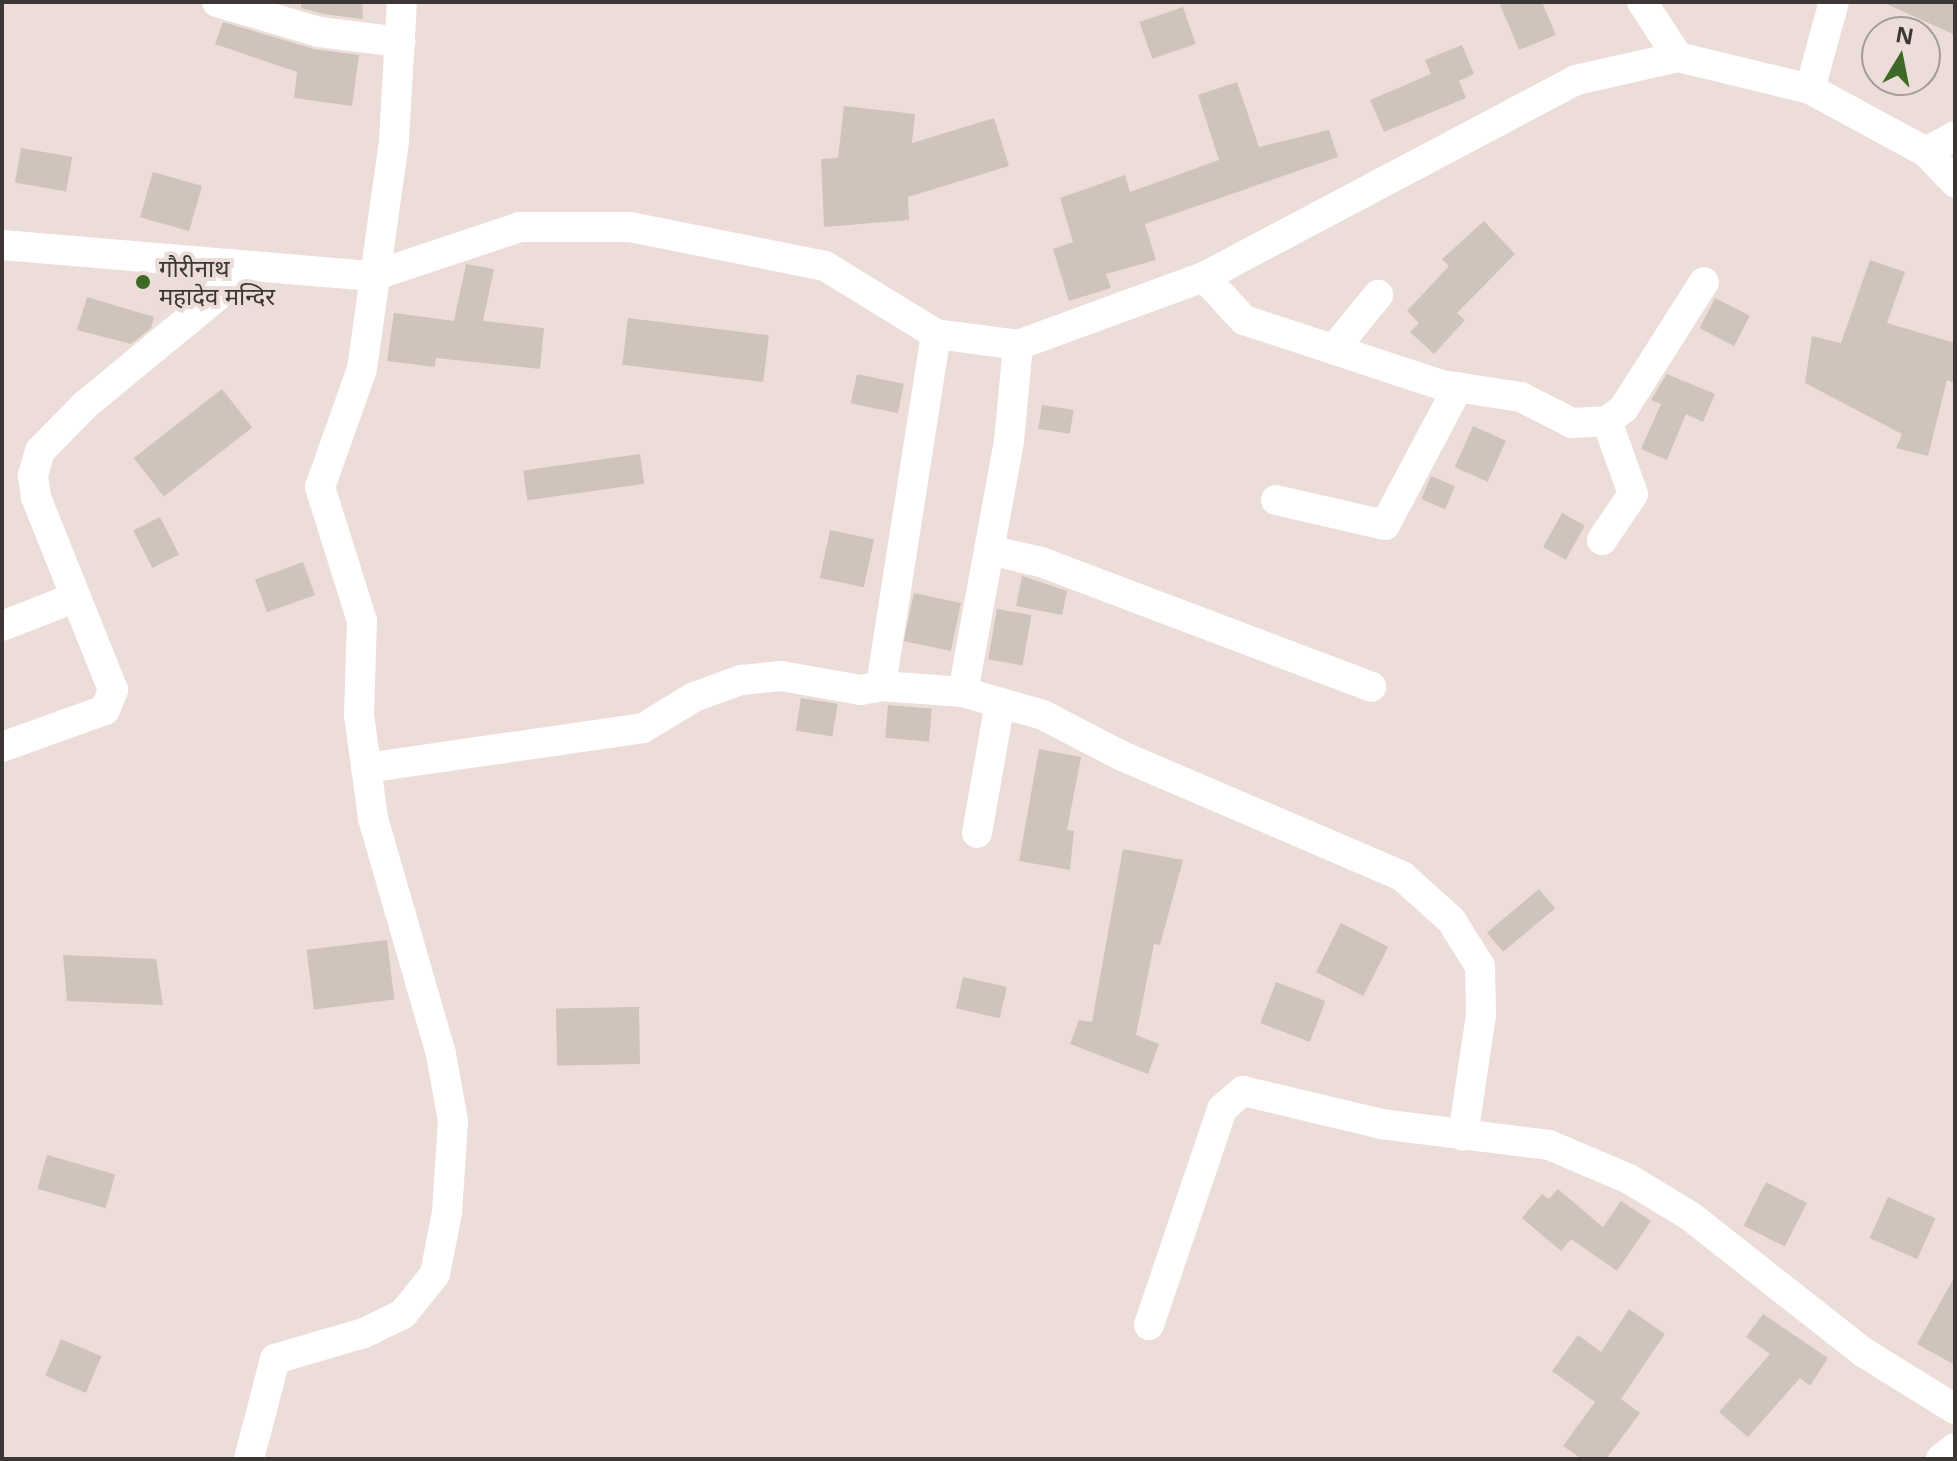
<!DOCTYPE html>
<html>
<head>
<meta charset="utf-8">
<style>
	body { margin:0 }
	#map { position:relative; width:1957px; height:1461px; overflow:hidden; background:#ecddd9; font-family:"Open Sans","Noto Sans Devanagari",sans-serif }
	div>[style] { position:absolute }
	.building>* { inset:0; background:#cfc3bb; transform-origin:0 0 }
	.minor>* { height:30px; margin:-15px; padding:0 15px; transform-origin:15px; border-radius:15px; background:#fff }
	.dots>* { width:22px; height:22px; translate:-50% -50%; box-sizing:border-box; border:4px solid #ecddd9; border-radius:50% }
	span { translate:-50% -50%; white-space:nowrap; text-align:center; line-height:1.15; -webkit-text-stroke:8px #ecddd9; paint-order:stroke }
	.poi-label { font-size:24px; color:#3c3735 }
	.left { translate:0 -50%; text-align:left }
	.frame { position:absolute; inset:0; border:4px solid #3c3735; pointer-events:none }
	.north { position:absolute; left:1861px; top:16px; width:80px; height:80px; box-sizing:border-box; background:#ecddd9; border:2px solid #a69b97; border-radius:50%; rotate:10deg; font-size:22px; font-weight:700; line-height:32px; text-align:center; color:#3c3735 }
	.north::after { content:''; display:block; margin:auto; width:28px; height:36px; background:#3d6826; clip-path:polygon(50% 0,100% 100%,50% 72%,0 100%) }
</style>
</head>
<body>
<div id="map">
	<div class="building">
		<i style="clip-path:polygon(301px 2px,362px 2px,363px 19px,323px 14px,301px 8px)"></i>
		<i style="clip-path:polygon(1499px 2px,1542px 2px,1556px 35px,1519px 50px)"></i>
		<i style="clip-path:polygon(1882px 2px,1955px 2px,1955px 35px)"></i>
		<i style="left:1183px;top:7px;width:39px;height:46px;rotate:71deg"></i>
		<i style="clip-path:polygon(223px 22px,314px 49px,359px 55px,352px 106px,294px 98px,297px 72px,215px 44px)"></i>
		<i style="clip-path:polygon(1462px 45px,1474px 74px,1459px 81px,1466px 98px,1384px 132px,1370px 100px,1431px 74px,1425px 60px)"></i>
		<i style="clip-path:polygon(1237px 82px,1259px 147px,1329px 130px,1338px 157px,1145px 224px,1156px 260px,1106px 274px,1111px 288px,1069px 301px,1053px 249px,1073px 242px,1060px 198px,1125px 175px,1130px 192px,1219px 160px,1198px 95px)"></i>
		<i style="clip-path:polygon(844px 106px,915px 114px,912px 143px,994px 118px,1009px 166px,908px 197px,909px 220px,824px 227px,821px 159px,838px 158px)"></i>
		<i style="left:21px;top:148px;width:52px;height:35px;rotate:10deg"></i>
		<i style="left:153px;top:172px;width:51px;height:47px;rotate:16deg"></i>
		<i style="clip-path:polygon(1484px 221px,1515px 254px,1457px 313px,1465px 320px,1434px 354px,1410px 332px,1419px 323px,1407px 311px,1449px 266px,1442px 259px)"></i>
		<i style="clip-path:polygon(1870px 260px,1905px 272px,1887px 323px,1955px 343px,1955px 383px,1947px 380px,1928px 456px,1896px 448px,1902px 434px,1805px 383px,1812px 336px,1841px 343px)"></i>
		<i style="clip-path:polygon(466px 264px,494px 269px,483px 321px,544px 328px,540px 369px,436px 358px,435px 367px,387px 361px,394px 313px,454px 321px)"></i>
		<i style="clip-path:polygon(87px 297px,154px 317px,151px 328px,131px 344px,77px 330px)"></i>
		<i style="left:1715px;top:298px;width:39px;height:34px;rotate:27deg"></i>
		<i style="left:628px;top:318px;width:142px;height:47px;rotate:7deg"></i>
		<i style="left:857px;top:374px;width:48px;height:30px;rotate:12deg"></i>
		<i style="clip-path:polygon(1667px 374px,1715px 394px,1703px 422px,1686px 414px,1667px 460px,1641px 449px,1661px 404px,1651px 400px)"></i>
		<i style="left:222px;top:389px;width:49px;height:112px;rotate:52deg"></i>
		<i style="left:1042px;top:405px;width:32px;height:24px;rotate:9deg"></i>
		<i style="left:1473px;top:426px;width:36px;height:45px;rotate:24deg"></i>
		<i style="left:640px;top:454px;width:30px;height:118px;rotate:82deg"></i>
		<i style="left:1431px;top:476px;width:26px;height:25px;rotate:23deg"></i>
		<i style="left:1562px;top:513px;width:26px;height:39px;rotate:29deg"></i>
		<i style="left:160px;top:517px;width:42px;height:30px;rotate:63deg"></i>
		<i style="left:830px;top:530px;width:45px;height:49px;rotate:12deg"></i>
		<i style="left:303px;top:562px;width:35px;height:51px;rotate:70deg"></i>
		<i style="clip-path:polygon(1022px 576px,1067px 591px,1062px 615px,1016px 606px)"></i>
		<i style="left:914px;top:593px;width:48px;height:49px;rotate:12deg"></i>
		<i style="left:997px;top:609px;width:35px;height:51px;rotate:10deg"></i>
		<i style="left:801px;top:698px;width:37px;height:33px;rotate:9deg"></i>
		<i style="left:888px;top:705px;width:44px;height:33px;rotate:5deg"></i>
		<i style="clip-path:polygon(1039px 749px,1081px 757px,1067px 830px,1074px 831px,1070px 870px,1019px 861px)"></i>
		<i style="clip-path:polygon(1123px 849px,1183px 860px,1160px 945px,1154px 944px,1136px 1035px,1159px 1044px,1148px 1074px,1070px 1044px,1079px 1020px,1092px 1022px)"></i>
		<i style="left:1539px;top:889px;width:25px;height:68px;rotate:50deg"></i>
		<i style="left:1341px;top:923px;width:53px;height:55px;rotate:27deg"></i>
		<i style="left:387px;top:940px;width:60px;height:81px;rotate:83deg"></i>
		<i style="clip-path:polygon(63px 955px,156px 959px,163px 1005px,67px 1001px)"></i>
		<i style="left:963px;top:977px;width:45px;height:32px;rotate:13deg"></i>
		<i style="left:1276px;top:982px;width:53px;height:44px;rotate:21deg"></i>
		<i style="left:639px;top:1007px;width:57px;height:83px;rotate:89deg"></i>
		<i style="left:47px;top:1155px;width:71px;height:35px;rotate:16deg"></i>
		<i style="left:1766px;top:1182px;width:46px;height:49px;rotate:27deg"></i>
		<i style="clip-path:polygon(1558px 1189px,1603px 1227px,1621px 1201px,1651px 1221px,1617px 1271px,1571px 1239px,1561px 1251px,1522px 1218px,1542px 1194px,1549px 1199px)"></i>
		<i style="left:1888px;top:1197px;width:52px;height:45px;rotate:24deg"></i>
		<i style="clip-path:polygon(1955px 1276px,1955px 1365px,1917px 1344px)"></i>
		<i style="clip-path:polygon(1629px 1309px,1665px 1334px,1621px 1399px,1640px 1413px,1606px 1459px,1582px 1459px,1563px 1446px,1595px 1402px,1552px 1371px,1578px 1335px,1601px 1352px)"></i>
		<i style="clip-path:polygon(1763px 1314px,1828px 1358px,1810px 1386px,1800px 1378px,1748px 1437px,1719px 1412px,1770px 1354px,1746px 1337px)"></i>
		<i style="left:61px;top:1339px;width:44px;height:40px;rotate:23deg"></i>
	</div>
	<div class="minor">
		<i style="left:217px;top:2px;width:106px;rotate:16.4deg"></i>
		<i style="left:319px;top:32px;width:82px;rotate:7deg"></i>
		<i style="left:1642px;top:2px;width:66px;rotate:56.8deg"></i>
		<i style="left:1810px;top:89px;width:90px;rotate:-74.6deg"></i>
		<i style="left:1926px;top:152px;width:33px;rotate:-29deg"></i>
		<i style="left:2px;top:245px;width:372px;rotate:4.8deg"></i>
		<i style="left:373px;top:276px;width:155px;rotate:-18.4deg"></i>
		<i style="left:520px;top:227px;width:110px"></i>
		<i style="left:630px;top:227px;width:199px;rotate:11.3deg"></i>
		<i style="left:825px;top:266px;width:130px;rotate:31.5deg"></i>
		<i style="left:936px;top:334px;width:83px;rotate:7.6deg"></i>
		<i style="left:1018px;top:345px;width:198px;rotate:-20.1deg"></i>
		<i style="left:1204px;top:277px;width:421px;rotate:-27.9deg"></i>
		<i style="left:1576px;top:80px;width:105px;rotate:-12.7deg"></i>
		<i style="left:1678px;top:57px;width:136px;rotate:13.6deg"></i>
		<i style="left:1810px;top:89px;width:132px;rotate:28.5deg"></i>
		<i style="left:1926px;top:152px;width:42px;rotate:46deg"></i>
		<i style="left:1204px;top:277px;width:59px;rotate:47.1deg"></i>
		<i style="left:1244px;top:320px;width:208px;rotate:18.2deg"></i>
		<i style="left:1442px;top:385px;width:80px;rotate:8.6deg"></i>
		<i style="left:1521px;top:397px;width:57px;rotate:27deg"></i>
		<i style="left:1572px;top:423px;width:35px;rotate:-3deg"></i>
		<i style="left:1607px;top:421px;width:21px;rotate:-37deg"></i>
		<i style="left:1624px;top:408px;width:149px;rotate:-57.6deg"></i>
		<i style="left:936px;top:334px;width:356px;rotate:98.9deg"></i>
		<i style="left:881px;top:686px;width:82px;rotate:4.2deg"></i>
		<i style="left:963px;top:692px;width:83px;rotate:16deg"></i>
		<i style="left:1043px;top:715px;width:89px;rotate:27.4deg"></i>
		<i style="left:1122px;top:756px;width:305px;rotate:23.2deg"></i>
		<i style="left:1402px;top:876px;width:66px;rotate:41.9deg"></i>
		<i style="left:1451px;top:920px;width:54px;rotate:57.8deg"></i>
		<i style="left:1480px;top:966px;width:49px;rotate:88.8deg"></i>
		<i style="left:1481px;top:1015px;width:122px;rotate:98.5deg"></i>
		<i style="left:1334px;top:349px;width:70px;rotate:-50.8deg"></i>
		<i style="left:1276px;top:500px;width:112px;rotate:12.9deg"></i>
		<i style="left:1385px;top:525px;width:156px;rotate:-62.1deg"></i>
		<i style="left:1602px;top:540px;width:55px;rotate:-56deg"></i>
		<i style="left:1633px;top:494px;width:77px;rotate:-109.6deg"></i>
		<i style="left:989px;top:550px;width:53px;rotate:13deg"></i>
		<i style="left:1041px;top:562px;width:353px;rotate:20.7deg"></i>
		<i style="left:2px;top:626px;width:79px;rotate:-21.4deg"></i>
		<i style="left:963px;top:692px;width:255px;rotate:-79.6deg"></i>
		<i style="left:1009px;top:441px;width:96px;rotate:-84.6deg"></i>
		<i style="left:2px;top:747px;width:109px;rotate:-19.8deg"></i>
		<i style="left:105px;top:710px;width:22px;rotate:-68deg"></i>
		<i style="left:113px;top:690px;width:208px;rotate:-111.8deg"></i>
		<i style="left:36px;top:497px;width:22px;rotate:-98deg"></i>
		<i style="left:33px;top:475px;width:25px;rotate:-74deg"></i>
		<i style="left:40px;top:451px;width:64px;rotate:-45.6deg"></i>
		<i style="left:85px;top:405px;width:170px;rotate:-39.5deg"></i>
		<i style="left:216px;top:297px;width:35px;rotate:-61deg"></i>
		<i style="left:366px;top:768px;width:280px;rotate:-8.2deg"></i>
		<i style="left:643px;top:728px;width:60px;rotate:-31.3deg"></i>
		<i style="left:694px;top:697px;width:50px;rotate:-19.9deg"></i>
		<i style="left:741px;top:680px;width:40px;rotate:-5.7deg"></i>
		<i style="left:781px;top:676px;width:81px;rotate:9.9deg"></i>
		<i style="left:861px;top:690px;width:20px;rotate:-11deg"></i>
		<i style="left:977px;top:833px;width:132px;rotate:-80deg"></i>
		<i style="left:1149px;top:1325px;width:228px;rotate:-71.3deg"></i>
		<i style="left:1222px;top:1109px;width:28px;rotate:-41deg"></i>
		<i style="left:1243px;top:1091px;width:142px;rotate:13.4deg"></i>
		<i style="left:1381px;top:1124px;width:169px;rotate:7.1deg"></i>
		<i style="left:1549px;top:1145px;width:87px;rotate:23deg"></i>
		<i style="left:1629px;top:1179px;width:71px;rotate:31.2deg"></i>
		<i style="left:1690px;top:1216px;width:220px;rotate:38.2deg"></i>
		<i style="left:1863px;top:1352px;width:108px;rotate:31.8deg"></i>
		<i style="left:249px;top:1459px;width:103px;rotate:-75.4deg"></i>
		<i style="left:275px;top:1359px;width:93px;rotate:-16.3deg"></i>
		<i style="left:364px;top:1333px;width:43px;rotate:-26deg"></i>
		<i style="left:403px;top:1314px;width:51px;rotate:-51.3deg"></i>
		<i style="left:435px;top:1274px;width:63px;rotate:-79deg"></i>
		<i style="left:447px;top:1212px;width:91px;rotate:-86.2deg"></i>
		<i style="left:453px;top:1121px;width:68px;rotate:-100.2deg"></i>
		<i style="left:441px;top:1054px;width:246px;rotate:-106.1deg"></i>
		<i style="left:373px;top:818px;width:104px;rotate:-97.7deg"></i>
		<i style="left:359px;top:715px;width:94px;rotate:-88.2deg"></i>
		<i style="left:362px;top:621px;width:140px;rotate:-107.4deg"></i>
		<i style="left:320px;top:487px;width:125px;rotate:-70.4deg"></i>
		<i style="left:362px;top:369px;width:231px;rotate:-82deg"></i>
		<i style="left:394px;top:140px;width:138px;rotate:-86.7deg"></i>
		<i style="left:1941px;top:1459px;width:18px;rotate:-38deg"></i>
	</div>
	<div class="dots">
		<i style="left:143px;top:282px;background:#3d6826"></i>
	</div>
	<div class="poi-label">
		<span class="left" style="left:159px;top:282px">गौरीनाथ<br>महादेव मन्दिर</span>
	</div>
	<div class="frame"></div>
	<div class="north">N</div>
</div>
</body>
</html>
